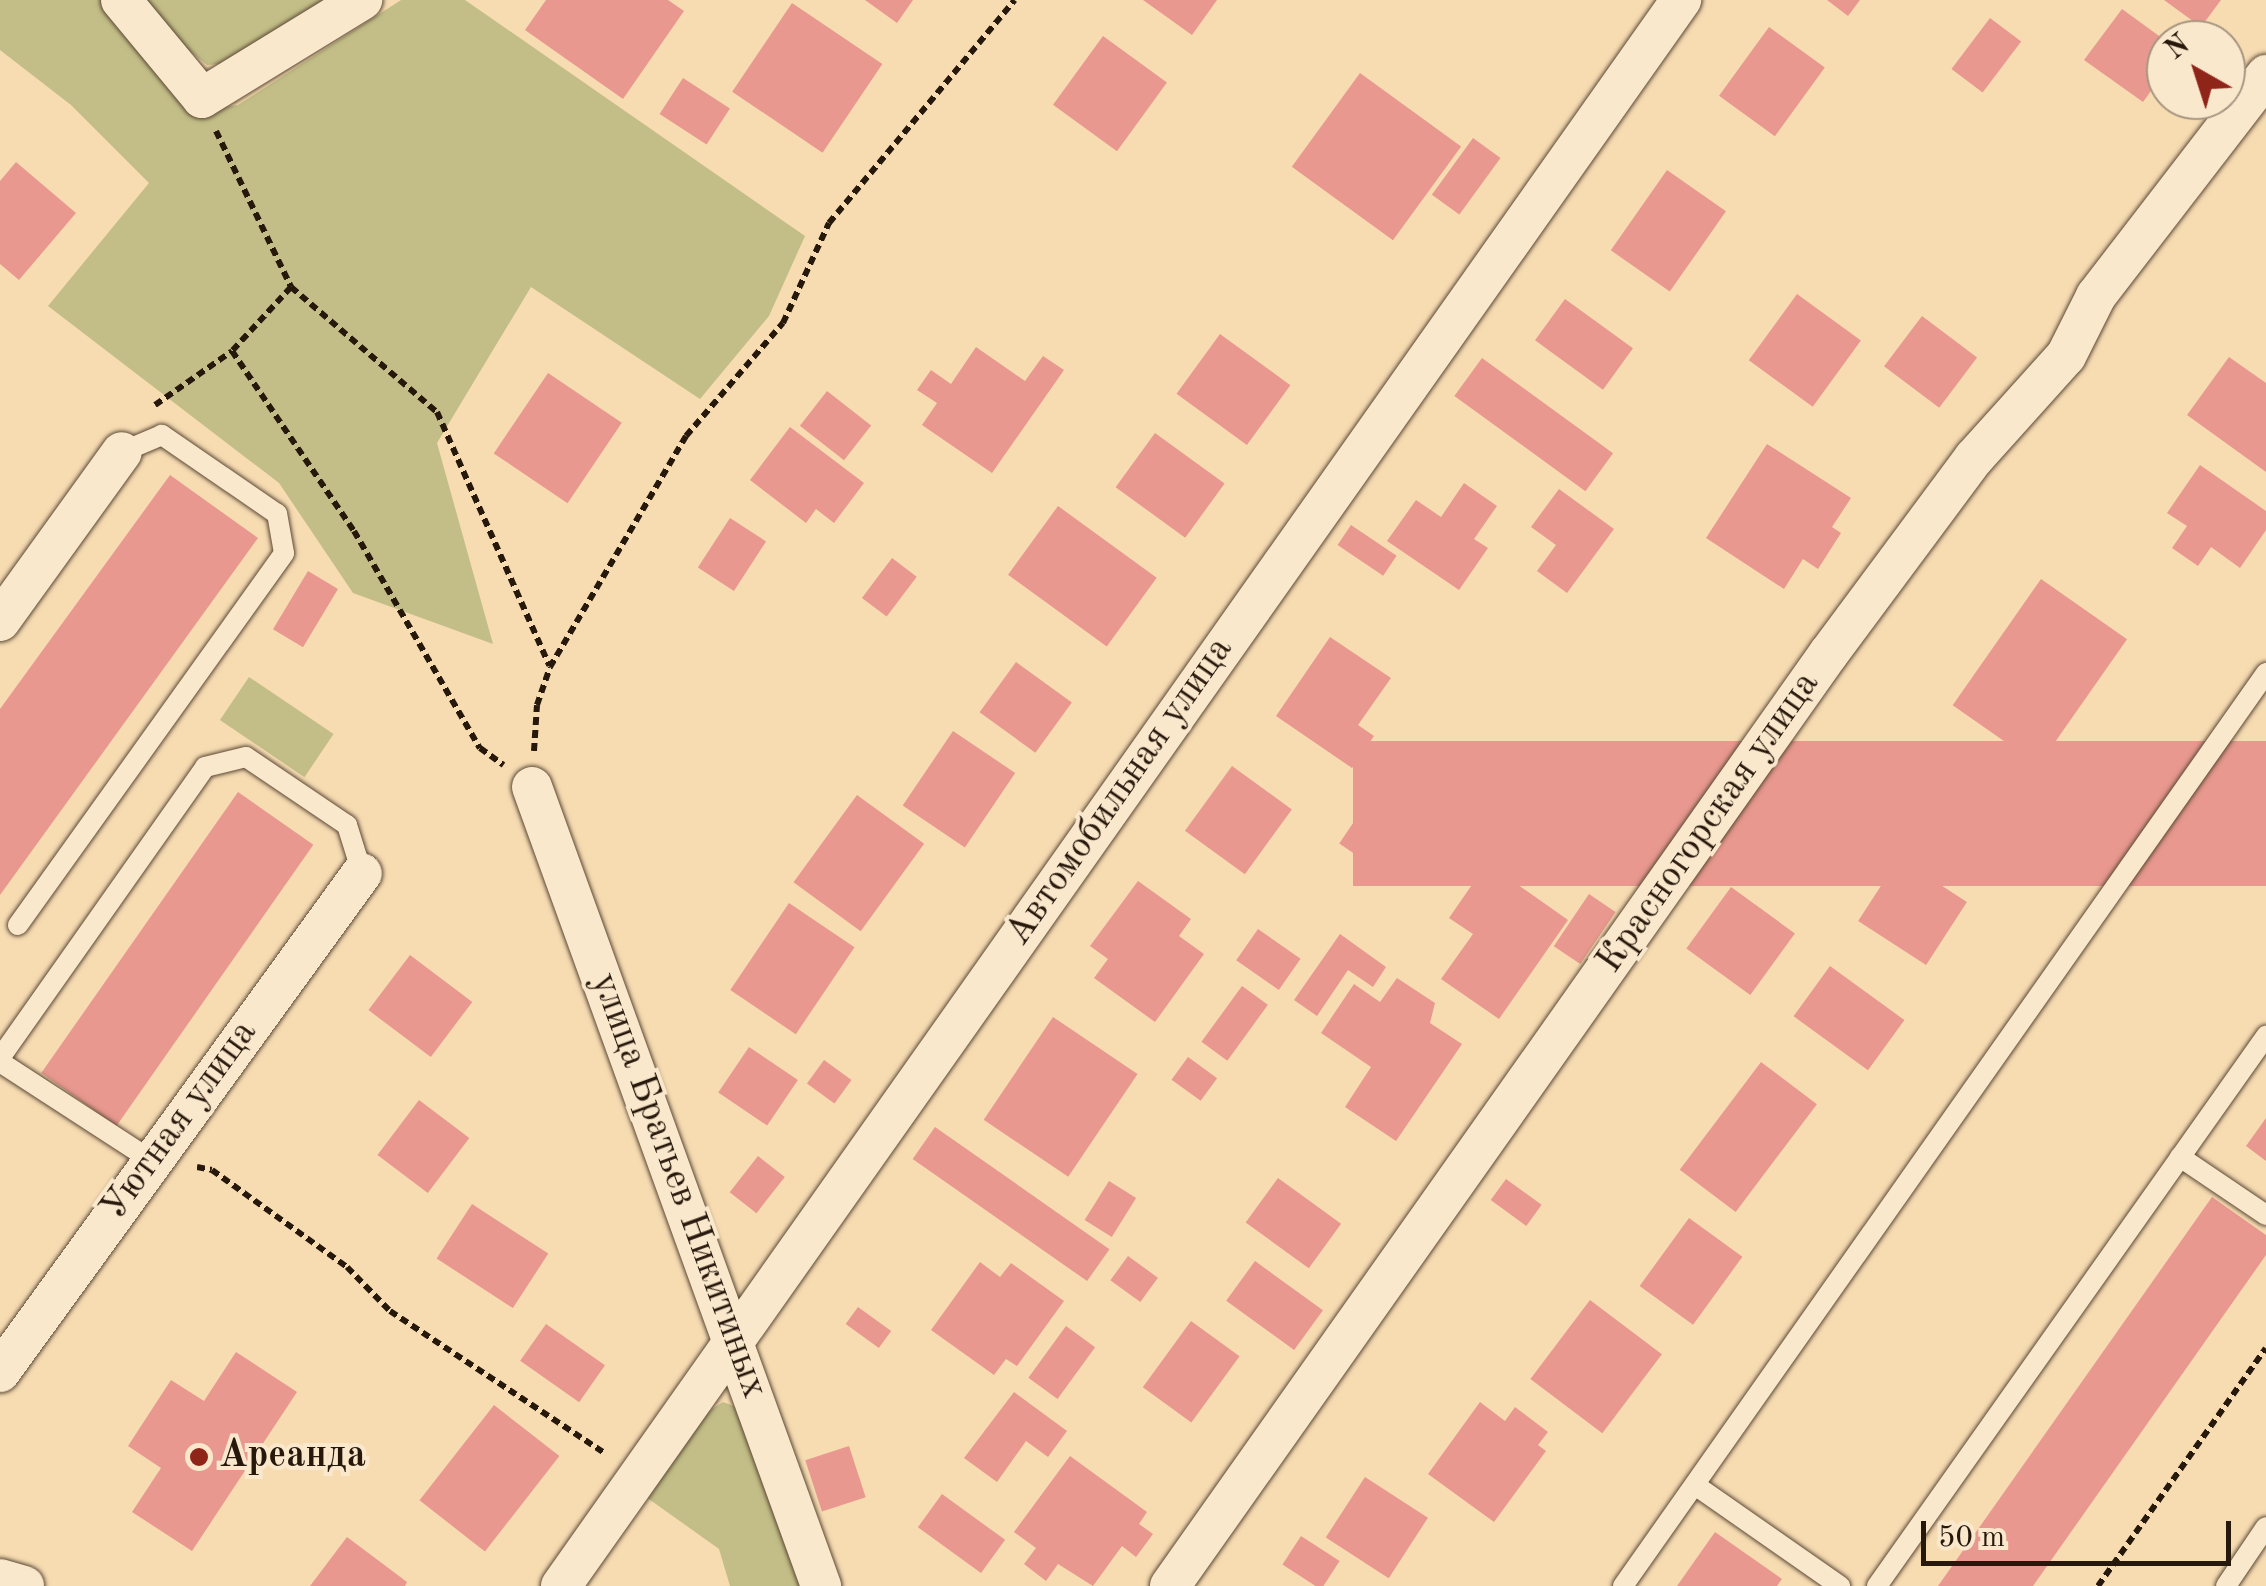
<!DOCTYPE html>
<html>
<head>
<meta charset="utf-8">
<style>
	body { margin:0 }
	#map { position:relative; width:2266px; height:1586px; overflow:hidden; background:#f7dcb2; font-family:"Old Standard TT",serif }
	div>[style] { position:absolute }
	.green>* { inset:0; background:#c3be87; transform-origin:0 0 }
	.building>* { inset:0; background:#e8988e; transform-origin:0 0 }
	.path>* { height:6px; margin-top:-3px; transform-origin:0; background:repeating-linear-gradient(90deg,#27180c 0 8px,transparent 0 13px) }
	.roads { filter:drop-shadow(0 0 2px #5b4936) drop-shadow(0 0 2px #5b4936) }
	.service>* { height:20px; margin:-10px; padding:0 10px; transform-origin:10px; border-radius:10px; background:#fae8cd }
	.minor>* { height:40px; margin:-20px; padding:0 20px; transform-origin:20px; border-radius:20px; background:#fae8cd }
	.dots>* { width:28px; height:28px; translate:-50% -50%; box-sizing:border-box; border:5px solid #fae8cd; border-radius:50% }
	span { translate:-50% -50%; white-space:nowrap; text-align:center; line-height:1.15; -webkit-text-stroke:8px #fae8cd; paint-order:stroke }
	.street-label { font-size:38px; color:#27180c }
	.poi-label { font-size:38px; color:#27180c; font-weight:700 }
	.left { translate:0 -50%; text-align:left }
	.north { position:absolute; left:2146px; top:20px; width:100px; height:100px; box-sizing:border-box; background:#fae8cd; border:2px solid #a69580; border-radius:50%; rotate:321deg; font-size:28px; font-weight:700; line-height:40px; text-align:center; color:#27180c }
	.north::after { content:''; display:block; margin:auto; width:35px; height:45px; background:#8f2418; clip-path:polygon(50% 0,100% 100%,50% 72%,0 100%) }
	.scale { position:absolute; left:1921px; top:1521px; width:310px; height:45px; box-sizing:border-box; border:5px solid #27180c; border-top:0; padding-left:12px; font-size:30px; line-height:35px; white-space:nowrap; color:#27180c; -webkit-text-stroke:8px #fae8cd; paint-order:stroke }
</style>
</head>
<body>
<div id="map">
	<div class="green">
		<i style="clip-path:polygon(0 0,101px 0,190px 112px,238px 105px,401px 0,465px 0,805px 236px,769px 316px,700px 399px,531px 287px,437px 443px,493px 644px,353px 593px,279px 483px,48px 306px,149px 183px,71px 105px,0 50px)"></i>
		<i style="clip-path:polygon(138px 0,335px 0,232px 63px,207px 65px,155px 23px)"></i>
		<i style="left:249px;top:677px;width:102px;height:52px;rotate:34deg"></i>
		<i style="clip-path:polygon(723px 1402px,739px 1408px,801px 1586px,730px 1586px,719px 1549px,646px 1497px,706px 1413px)"></i>
	</div>
	<div class="building">
		<i style="clip-path:polygon(546px 0,668px 0,684px 11px,623px 99px,525px 30px)"></i>
		<i style="clip-path:polygon(865px 0,913px 0,897px 23px)"></i>
		<i style="clip-path:polygon(1143px 0,1217px 0,1192px 35px)"></i>
		<i style="clip-path:polygon(1827px 0,1860px 0,1848px 16px)"></i>
		<i style="clip-path:polygon(2164px 0,2221px 0,2201px 27px)"></i>
		<i style="left:792px;top:3px;width:109px;height:107px;rotate:34deg"></i>
		<i style="clip-path:polygon(2122px 9px,2166px 41px,2166px 70px,2143px 102px,2084px 60px)"></i>
		<i style="left:1990px;top:18px;width:39px;height:64px;rotate:37deg"></i>
		<i style="left:1769px;top:27px;width:69px;height:85px;rotate:36deg"></i>
		<i style="left:1103px;top:36px;width:79px;height:85px;rotate:36deg"></i>
		<i style="left:1360px;top:73px;width:125px;height:116px;rotate:36deg"></i>
		<i style="left:683px;top:78px;width:56px;height:43px;rotate:33deg"></i>
		<i style="left:1473px;top:138px;width:34px;height:70px;rotate:36deg"></i>
		<i style="clip-path:polygon(16px 162px,76px 213px,19px 280px,0 264px,0 181px)"></i>
		<i style="left:1667px;top:170px;width:72px;height:98px;rotate:35deg"></i>
		<i style="left:1797px;top:294px;width:79px;height:82px;rotate:36deg"></i>
		<i style="left:1565px;top:299px;width:84px;height:51px;rotate:36deg"></i>
		<i style="left:1922px;top:316px;width:69px;height:63px;rotate:37deg"></i>
		<i style="left:1220px;top:334px;width:87px;height:74px;rotate:36deg"></i>
		<i style="clip-path:polygon(976px 347px,1025px 381px,1043px 356px,1064px 370px,992px 473px,922px 425px,937px 403px,917px 390px,931px 370px,951px 384px)"></i>
		<i style="clip-path:polygon(2229px 357px,2266px 383px,2266px 472px,2187px 415px)"></i>
		<i style="left:1482px;top:358px;width:162px;height:47px;rotate:36deg"></i>
		<i style="left:548px;top:373px;width:89px;height:97px;rotate:34deg"></i>
		<i style="left:827px;top:391px;width:56px;height:44px;rotate:38deg"></i>
		<i style="clip-path:polygon(790px 427px,864px 483px,834px 523px,816px 509px,806px 523px,750px 480px)"></i>
		<i style="left:1155px;top:433px;width:86px;height:67px;rotate:36deg"></i>
		<i style="clip-path:polygon(1767px 444px,1851px 498px,1832px 527px,1841px 533px,1818px 569px,1803px 559px,1784px 589px,1706px 538px)"></i>
		<i style="clip-path:polygon(2200px 465px,2266px 511px,2266px 530px,2240px 568px,2211px 547px,2198px 566px,2172px 548px,2187px 526px,2167px 513px)"></i>
		<i style="clip-path:polygon(170px 475px,258px 538px,0 895px,0 709px)"></i>
		<i style="clip-path:polygon(1464px 483px,1497px 506px,1474px 539px,1488px 548px,1459px 590px,1387px 541px,1416px 500px,1441px 517px)"></i>
		<i style="clip-path:polygon(1559px 489px,1614px 529px,1567px 593px,1537px 571px,1556px 545px,1531px 527px)"></i>
		<i style="left:1058px;top:506px;width:122px;height:85px;rotate:36deg"></i>
		<i style="left:730px;top:518px;width:43px;height:59px;rotate:33deg"></i>
		<i style="left:1351px;top:525px;width:55px;height:24px;rotate:34deg"></i>
		<i style="left:892px;top:558px;width:31px;height:50px;rotate:37deg"></i>
		<i style="left:308px;top:571px;width:35px;height:68px;rotate:31deg"></i>
		<i style="left:2041px;top:579px;width:105px;height:154px;rotate:35deg"></i>
		<i style="clip-path:polygon(1330px 637px,1391px 678px,1358px 725px,1374px 736px,1352px 768px,1276px 716px)"></i>
		<i style="left:1016px;top:662px;width:69px;height:62px;rotate:36deg"></i>
		<i style="left:953px;top:731px;width:75px;height:90px;rotate:34deg"></i>
		<i style="left:2266px;top:741px;width:145px;height:913px;rotate:90deg"></i>
		<i style="left:1232px;top:766px;width:74px;height:80px;rotate:36deg"></i>
		<i style="left:238px;top:792px;width:92px;height:343px;rotate:35deg"></i>
		<i style="left:857px;top:795px;width:83px;height:108px;rotate:36deg"></i>
		<i style="left:1370px;top:798px;width:45px;height:55px;rotate:34deg"></i>
		<i style="left:1899px;top:858px;width:81px;height:75px;rotate:33deg"></i>
		<i style="clip-path:polygon(1487px 863px,1568px 920px,1499px 1019px,1441px 979px,1473px 934px,1449px 918px)"></i>
		<i style="clip-path:polygon(1138px 881px,1191px 919px,1179px 936px,1204px 954px,1155px 1022px,1094px 978px,1108px 959px,1090px 946px)"></i>
		<i style="left:1731px;top:887px;width:79px;height:76px;rotate:36deg"></i>
		<i style="left:1589px;top:894px;width:32px;height:63px;rotate:34deg"></i>
		<i style="left:789px;top:903px;width:79px;height:105px;rotate:34deg"></i>
		<i style="left:1258px;top:929px;width:52px;height:38px;rotate:35deg"></i>
		<i style="clip-path:polygon(1340px 934px,1386px 967px,1373px 987px,1348px 970px,1317px 1016px,1294px 1000px)"></i>
		<i style="left:410px;top:955px;width:78px;height:69px;rotate:37deg"></i>
		<i style="left:1830px;top:966px;width:92px;height:62px;rotate:36deg"></i>
		<i style="clip-path:polygon(1397px 978px,1435px 1003px,1430px 1023px,1462px 1044px,1396px 1141px,1345px 1107px,1371px 1067px,1321px 1033px,1354px 984px,1380px 1002px)"></i>
		<i style="left:1242px;top:986px;width:32px;height:69px;rotate:36deg"></i>
		<i style="left:1053px;top:1017px;width:102px;height:124px;rotate:34deg"></i>
		<i style="left:749px;top:1047px;width:59px;height:55px;rotate:34deg"></i>
		<i style="left:1188px;top:1057px;width:36px;height:28px;rotate:36deg"></i>
		<i style="left:824px;top:1060px;width:34px;height:29px;rotate:36deg"></i>
		<i style="left:1761px;top:1062px;width:70px;height:135px;rotate:37deg"></i>
		<i style="left:419px;top:1100px;width:63px;height:69px;rotate:37deg"></i>
		<i style="clip-path:polygon(2266px 1118px,2266px 1161px,2246px 1146px)"></i>
		<i style="left:935px;top:1127px;width:213px;height:39px;rotate:35deg"></i>
		<i style="left:758px;top:1156px;width:34px;height:46px;rotate:38deg"></i>
		<i style="left:1278px;top:1178px;width:78px;height:55px;rotate:36deg"></i>
		<i style="left:1506px;top:1179px;width:44px;height:26px;rotate:36deg"></i>
		<i style="left:1109px;top:1181px;width:32px;height:46px;rotate:32deg"></i>
		<i style="clip-path:polygon(2212px 1197px,2266px 1235px,2266px 1255px,2033px 1586px,1938px 1586px)"></i>
		<i style="left:472px;top:1204px;width:91px;height:65px;rotate:33deg"></i>
		<i style="left:1689px;top:1218px;width:66px;height:84px;rotate:36deg"></i>
		<i style="left:1128px;top:1256px;width:37px;height:30px;rotate:36deg"></i>
		<i style="left:1255px;top:1261px;width:84px;height:49px;rotate:36deg"></i>
		<i style="clip-path:polygon(980px 1262px,1000px 1277px,1011px 1263px,1064px 1301px,1017px 1366px,1006px 1359px,994px 1375px,931px 1330px)"></i>
		<i style="left:1590px;top:1300px;width:90px;height:99px;rotate:37deg"></i>
		<i style="left:858px;top:1307px;width:41px;height:21px;rotate:36deg"></i>
		<i style="left:1191px;top:1321px;width:60px;height:82px;rotate:36deg"></i>
		<i style="left:546px;top:1324px;width:72px;height:45px;rotate:35deg"></i>
		<i style="left:1066px;top:1326px;width:36px;height:64px;rotate:36deg"></i>
		<i style="clip-path:polygon(236px 1352px,297px 1392px,192px 1551px,132px 1512px,161px 1468px,128px 1446px,171px 1380px,204px 1401px)"></i>
		<i style="clip-path:polygon(1014px 1392px,1067px 1431px,1048px 1457px,1026px 1441px,997px 1482px,964px 1458px)"></i>
		<i style="clip-path:polygon(1480px 1402px,1505px 1421px,1515px 1407px,1548px 1432px,1538px 1445px,1546px 1451px,1494px 1522px,1428px 1474px)"></i>
		<i style="left:494px;top:1405px;width:83px;height:121px;rotate:38deg"></i>
		<i style="left:849px;top:1446px;width:54px;height:46px;rotate:72deg"></i>
		<i style="clip-path:polygon(1070px 1456px,1147px 1512px,1139px 1524px,1153px 1534px,1136px 1557px,1122px 1546px,1093px 1586px,1058px 1564px,1046px 1581px,1024px 1564px,1036px 1548px,1014px 1532px)"></i>
		<i style="left:1365px;top:1477px;width:75px;height:72px;rotate:33deg"></i>
		<i style="left:942px;top:1494px;width:78px;height:41px;rotate:36deg"></i>
		<i style="clip-path:polygon(1715px 1532px,1782px 1579px,1777px 1586px,1677px 1586px)"></i>
		<i style="left:1301px;top:1536px;width:46px;height:34px;rotate:33deg"></i>
		<i style="clip-path:polygon(347px 1537px,407px 1582px,405px 1586px,310px 1586px)"></i>
	</div>
	<div class="path">
		<i style="left:216px;top:131px;width:173px;rotate:64.3deg"></i>
		<i style="left:291px;top:287px;width:87px;rotate:132.7deg"></i>
		<i style="left:232px;top:351px;width:217px;rotate:55.9deg"></i>
		<i style="left:354px;top:531px;width:251px;rotate:59.9deg"></i>
		<i style="left:480px;top:748px;width:29px;rotate:36deg"></i>
		<i style="left:291px;top:287px;width:192px;rotate:40.6deg"></i>
		<i style="left:437px;top:412px;width:277px;rotate:66.1deg"></i>
		<i style="left:155px;top:405px;width:94px;rotate:-35deg"></i>
		<i style="left:534px;top:751px;width:46px;rotate:-86.3deg"></i>
		<i style="left:537px;top:705px;width:40px;rotate:-71.1deg"></i>
		<i style="left:550px;top:667px;width:268px;rotate:-59.5deg"></i>
		<i style="left:686px;top:436px;width:149px;rotate:-49.4deg"></i>
		<i style="left:783px;top:323px;width:110px;rotate:-65.3deg"></i>
		<i style="left:829px;top:223px;width:290px;rotate:-50.2deg"></i>
		<i style="left:197px;top:1167px;width:15px;rotate:11deg"></i>
		<i style="left:212px;top:1170px;width:166px;rotate:35.7deg"></i>
		<i style="left:347px;top:1267px;width:62px;rotate:45.7deg"></i>
		<i style="left:390px;top:1311px;width:259px;rotate:33.5deg"></i>
		<i style="left:2098px;top:1586px;width:291px;rotate:-54.8deg"></i>
	</div>
	<div class="roads">
		<div class="service">
			<i style="left:18px;top:925px;width:457px;rotate:-54.4deg"></i>
			<i style="left:284px;top:553px;width:40px;rotate:-100deg"></i>
			<i style="left:277px;top:514px;width:140px;rotate:-145.5deg"></i>
			<i style="left:162px;top:435px;width:43px;rotate:157deg"></i>
			<i style="left:0;top:1058px;width:356px;rotate:-54.8deg"></i>
			<i style="left:205px;top:767px;width:42px;rotate:-13.7deg"></i>
			<i style="left:246px;top:757px;width:122px;rotate:34deg"></i>
			<i style="left:347px;top:825px;width:50px;rotate:72.6deg"></i>
			<i style="left:0;top:1062px;width:180px;rotate:33deg"></i>
			<i style="left:2180px;top:1157px;width:104px;rotate:34deg"></i>
			<i style="left:1695px;top:1485px;width:177px;rotate:34.9deg"></i>
			<i style="left:1623px;top:1586px;width:1117px;rotate:-54.84deg"></i>
			<i style="left:1877px;top:1586px;width:674px;rotate:-54.73deg"></i>
			<i style="left:2226px;top:1586px;width:71px;rotate:-55.9deg"></i>
		</div>
		<div class="minor">
			<i style="left:121px;top:0;width:127px;rotate:50.4deg"></i>
			<i style="left:202px;top:98px;width:188px;rotate:-31.5deg"></i>
			<i style="left:0;top:621px;width:208px;rotate:-54.2deg"></i>
			<i style="left:532px;top:787px;width:850px;rotate:70.11deg"></i>
			<i style="left:0;top:1372px;width:616px;rotate:-54.04deg"></i>
			<i style="left:0;top:1579px;width:25px;rotate:16deg"></i>
			<i style="left:561px;top:1586px;width:1942px;rotate:-54.77deg"></i>
			<i style="left:1170px;top:1586px;width:1142px;rotate:-54.77deg"></i>
			<i style="left:1829px;top:653px;width:243px;rotate:-53.4deg"></i>
			<i style="left:1974px;top:458px;width:137px;rotate:-48deg"></i>
			<i style="left:2066px;top:356px;width:67px;rotate:-63.4deg"></i>
			<i style="left:2096px;top:296px;width:279px;rotate:-52.4deg"></i>
		</div>
	</div>
	<div class="dots">
		<i style="left:199px;top:1457px;background:#8f2418"></i>
	</div>
	<div class="street-label">
		<span style="left:1120px;top:792px;rotate:-55deg">Автомобильная улица</span>
		<span style="left:1709px;top:823px;rotate:-55deg">Красногорская улица</span>
		<span style="left:180px;top:1121px;rotate:-54deg">Уютная улица</span>
		<span style="left:678px;top:1186px;rotate:70deg">улица Братьев Никитиных</span>
	</div>
	<div class="poi-label">
		<span class="left" style="left:219px;top:1457px">Ареанда</span>
	</div>
	<div class="north">N</div>
	<div class="scale">50 m</div>
</div>
</body>
</html>
